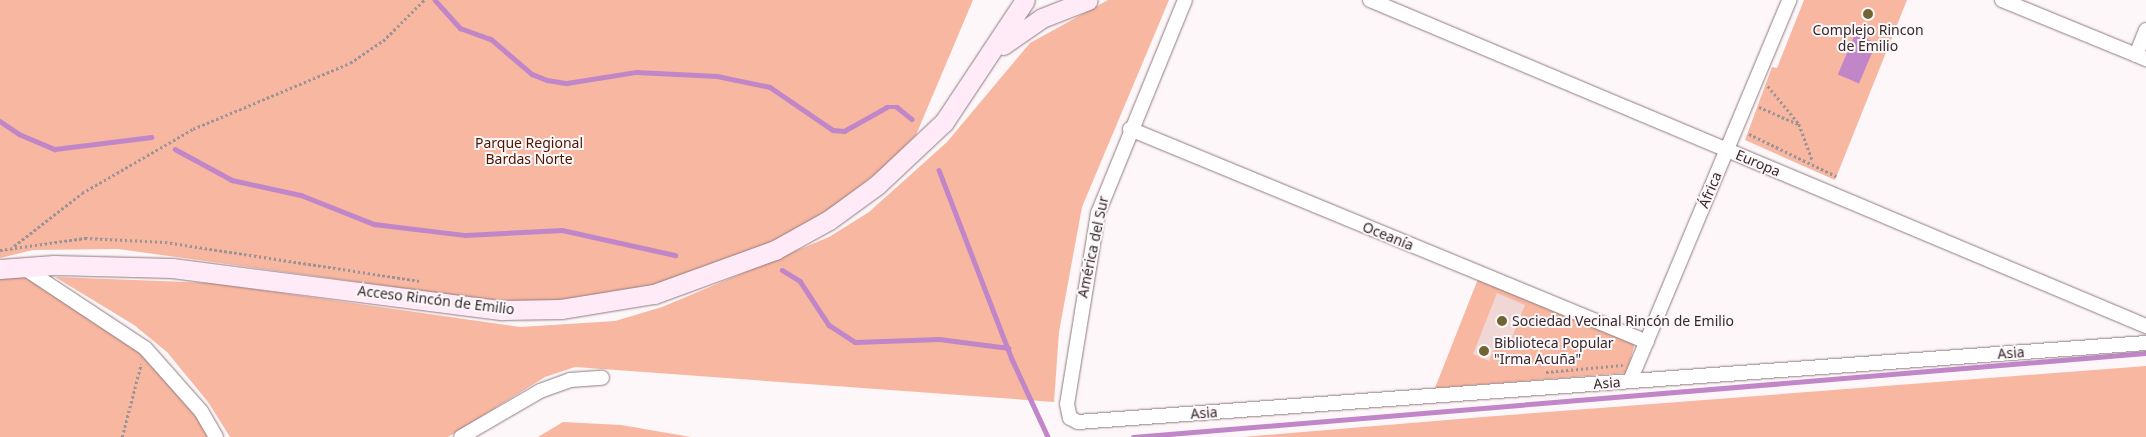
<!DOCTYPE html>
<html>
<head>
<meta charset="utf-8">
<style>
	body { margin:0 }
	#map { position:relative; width:2146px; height:437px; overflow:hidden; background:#fdf7f9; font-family:"Noto Sans",sans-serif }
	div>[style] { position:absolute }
	.green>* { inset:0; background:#f8b7a1 }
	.water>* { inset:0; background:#c186c8; transform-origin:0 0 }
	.stream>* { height:4.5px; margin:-2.25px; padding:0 2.25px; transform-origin:2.25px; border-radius:2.25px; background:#c186c8 }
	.building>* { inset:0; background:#f0d6d5 }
	.path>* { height:2.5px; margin-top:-1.25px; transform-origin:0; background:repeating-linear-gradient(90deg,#9b9395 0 2.5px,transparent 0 5px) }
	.roads { filter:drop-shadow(0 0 1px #907a7f) drop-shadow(0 0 1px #907a7f) }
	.minor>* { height:14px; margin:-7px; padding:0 7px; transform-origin:7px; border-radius:7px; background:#fff }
	.secondary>* { height:19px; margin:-9.5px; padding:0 9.5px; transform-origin:9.5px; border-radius:9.5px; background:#ffebf7 }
	.dots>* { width:14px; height:14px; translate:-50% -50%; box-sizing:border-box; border:2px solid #fdf7f9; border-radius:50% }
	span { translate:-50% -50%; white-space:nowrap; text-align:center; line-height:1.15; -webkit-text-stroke:4px #fdf7f9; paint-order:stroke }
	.poi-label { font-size:14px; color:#342a2d }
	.left { translate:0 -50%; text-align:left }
	.park-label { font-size:14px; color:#4c1601 }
	.street-label { font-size:14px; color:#342a2d }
</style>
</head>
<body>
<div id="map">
	<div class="green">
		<i style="clip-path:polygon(0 0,973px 0,916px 135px,885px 167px,831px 208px,786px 235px,694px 275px,613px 295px,536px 302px,482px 299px,118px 249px,33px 250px,0 258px)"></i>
		<i style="clip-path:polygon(1108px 0,1169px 0,1082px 207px,1059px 332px,1054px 402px,575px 367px,545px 377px,448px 437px,230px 437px,208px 402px,167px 352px,134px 325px,55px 277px,212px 283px,520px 327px,615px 321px,662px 307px,829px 237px,869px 212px,947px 142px,1030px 43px)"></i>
		<i style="clip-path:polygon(1804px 0,1907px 0,1835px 180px,1745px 140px,1772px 67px,1777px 68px)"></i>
		<i style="clip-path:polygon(20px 266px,145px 348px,216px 437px,0 437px,0 269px)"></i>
		<i style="clip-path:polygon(1478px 279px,1635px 343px,1627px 373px,1435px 388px)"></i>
		<i style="clip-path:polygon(2146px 366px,2146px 437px,1243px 437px,1483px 417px)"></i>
		<i style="clip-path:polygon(563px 422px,621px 425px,691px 437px,538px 437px)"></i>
	</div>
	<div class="water">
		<i style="left:1855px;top:34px;width:23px;height:44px;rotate:23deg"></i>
	</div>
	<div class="stream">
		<i style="left:435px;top:0;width:38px;rotate:48deg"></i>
		<i style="left:460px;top:28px;width:33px;rotate:20deg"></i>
		<i style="left:491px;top:39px;width:54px;rotate:40.5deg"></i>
		<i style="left:532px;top:74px;width:16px;rotate:22deg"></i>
		<i style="left:547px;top:80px;width:20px;rotate:9deg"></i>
		<i style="left:567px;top:83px;width:70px;rotate:-9.1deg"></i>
		<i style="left:636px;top:72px;width:81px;rotate:2.8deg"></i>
		<i style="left:717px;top:76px;width:54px;rotate:11.7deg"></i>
		<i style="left:770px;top:87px;width:76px;rotate:34.3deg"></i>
		<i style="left:833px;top:130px;width:11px;rotate:5deg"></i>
		<i style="left:844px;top:131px;width:49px;rotate:-29.2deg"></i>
		<i style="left:887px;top:107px;width:10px"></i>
		<i style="left:897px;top:107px;width:19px;rotate:39deg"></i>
		<i style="left:0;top:121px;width:23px;rotate:34deg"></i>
		<i style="left:19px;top:134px;width:39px;rotate:23deg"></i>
		<i style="left:55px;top:149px;width:97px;rotate:-7.1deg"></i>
		<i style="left:175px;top:149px;width:65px;rotate:28.5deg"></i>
		<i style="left:232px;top:180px;width:71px;rotate:12.3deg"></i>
		<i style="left:301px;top:195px;width:79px;rotate:21.7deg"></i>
		<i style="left:374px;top:224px;width:92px;rotate:6.9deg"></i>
		<i style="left:465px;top:235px;width:97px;rotate:-3deg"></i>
		<i style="left:562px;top:230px;width:116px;rotate:12.5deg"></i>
		<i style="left:939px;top:170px;width:203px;rotate:68.9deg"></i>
		<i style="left:1012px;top:359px;width:86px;rotate:65.2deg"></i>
		<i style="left:782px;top:270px;width:21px;rotate:31deg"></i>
		<i style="left:800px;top:281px;width:53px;rotate:56.6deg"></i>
		<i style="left:829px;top:325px;width:31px;rotate:33deg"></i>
		<i style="left:855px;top:342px;width:84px;rotate:-2deg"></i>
		<i style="left:939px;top:339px;width:70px;rotate:7.4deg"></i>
		<i style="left:1133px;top:437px;width:1016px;rotate:-4.74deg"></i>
	</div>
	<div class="building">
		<i style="clip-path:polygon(1497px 293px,1525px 305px,1508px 348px,1496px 344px,1489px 361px,1473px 354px)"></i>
	</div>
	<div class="path">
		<i style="left:1768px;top:86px;width:49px;rotate:50.8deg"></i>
		<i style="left:1799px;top:124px;width:40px;rotate:69.8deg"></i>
		<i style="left:1759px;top:107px;width:43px;rotate:23.6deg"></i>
		<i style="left:1749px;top:134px;width:97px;rotate:25.8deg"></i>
		<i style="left:14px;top:246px;width:86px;rotate:-37.9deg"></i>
		<i style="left:82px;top:193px;width:128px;rotate:-30deg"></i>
		<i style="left:193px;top:129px;width:170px;rotate:-22.8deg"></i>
		<i style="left:350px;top:63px;width:40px;rotate:-34deg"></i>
		<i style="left:383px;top:41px;width:58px;rotate:-45deg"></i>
		<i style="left:0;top:250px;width:86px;rotate:-8deg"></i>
		<i style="left:85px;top:238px;width:80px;rotate:2.9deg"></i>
		<i style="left:165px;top:242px;width:257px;rotate:8.7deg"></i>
		<i style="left:1570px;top:340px;width:15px;rotate:23deg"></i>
		<i style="left:1584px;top:346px;width:23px;rotate:-15deg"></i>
		<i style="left:1546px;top:372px;width:77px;rotate:-5.2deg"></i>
		<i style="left:122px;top:437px;width:75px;rotate:-75.4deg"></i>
	</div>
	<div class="roads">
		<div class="minor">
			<i style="left:1185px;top:0;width:230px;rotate:112.2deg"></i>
			<i style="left:1098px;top:213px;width:193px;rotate:99.2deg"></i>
			<i style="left:1067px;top:404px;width:14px;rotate:78deg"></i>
			<i style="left:1070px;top:418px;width:9px;rotate:27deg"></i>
			<i style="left:1078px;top:422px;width:1071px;rotate:-4.23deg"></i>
			<i style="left:1370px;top:0;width:842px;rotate:22.79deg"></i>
			<i style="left:2002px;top:0;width:156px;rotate:22.3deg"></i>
			<i style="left:2136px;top:55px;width:27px;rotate:-68deg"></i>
			<i style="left:1130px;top:129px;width:559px;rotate:22.39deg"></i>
			<i style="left:21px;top:266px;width:149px;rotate:33.5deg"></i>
			<i style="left:145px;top:348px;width:84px;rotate:48.4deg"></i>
			<i style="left:201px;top:411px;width:30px;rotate:60deg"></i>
			<i style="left:1630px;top:381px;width:413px;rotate:-67.3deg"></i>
			<i style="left:461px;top:437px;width:91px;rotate:-30.2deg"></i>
			<i style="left:540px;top:391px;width:32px;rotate:-20deg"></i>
			<i style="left:570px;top:380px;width:32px;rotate:-4deg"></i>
		</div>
		<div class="secondary">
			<i style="left:1003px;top:45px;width:47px;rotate:-34.7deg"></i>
			<i style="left:1042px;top:18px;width:49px;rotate:-21.4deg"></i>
			<i style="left:0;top:269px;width:54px;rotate:-4.2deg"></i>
			<i style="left:54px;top:265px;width:118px;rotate:1.5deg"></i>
			<i style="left:172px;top:268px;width:333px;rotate:7.3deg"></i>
			<i style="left:502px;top:310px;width:59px;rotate:-1deg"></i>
			<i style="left:561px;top:309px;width:94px;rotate:-9.2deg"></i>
			<i style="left:654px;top:294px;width:129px;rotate:-20deg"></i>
			<i style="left:775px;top:250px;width:62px;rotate:-29.1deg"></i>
			<i style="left:829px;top:220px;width:59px;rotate:-36.1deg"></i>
			<i style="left:877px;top:185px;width:92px;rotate:-43.2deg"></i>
			<i style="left:944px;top:122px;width:146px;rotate:-56.4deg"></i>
		</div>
	</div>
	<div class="dots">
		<i style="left:1868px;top:14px;background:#706532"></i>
		<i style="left:1502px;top:321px;background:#706532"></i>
		<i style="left:1484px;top:351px;background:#706532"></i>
	</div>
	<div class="poi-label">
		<span style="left:1868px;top:38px">Complejo Rincon<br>de Emilio</span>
		<span class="left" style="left:1512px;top:321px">Sociedad Vecinal Rincón de Emilio</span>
		<span class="left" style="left:1494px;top:351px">Biblioteca Popular<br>"Irma Acuña"</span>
	</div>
	<div class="park-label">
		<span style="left:529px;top:151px">Parque Regional<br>Bardas Norte</span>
	</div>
	<div class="street-label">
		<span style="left:1758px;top:163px;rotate:23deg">Europa</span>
		<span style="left:1710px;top:190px;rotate:-67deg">África</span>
		<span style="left:1388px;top:236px;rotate:22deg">Oceanía</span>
		<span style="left:1093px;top:247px;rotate:-78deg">América del Sur</span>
		<span style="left:436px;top:300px;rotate:7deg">Acceso Rincón de Emilio</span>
		<span style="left:2011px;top:353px;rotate:-4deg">Asia</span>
		<span style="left:1607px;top:383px;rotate:-4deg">Asia</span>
		<span style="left:1204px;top:413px;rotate:-4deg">Asia</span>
	</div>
</div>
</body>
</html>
